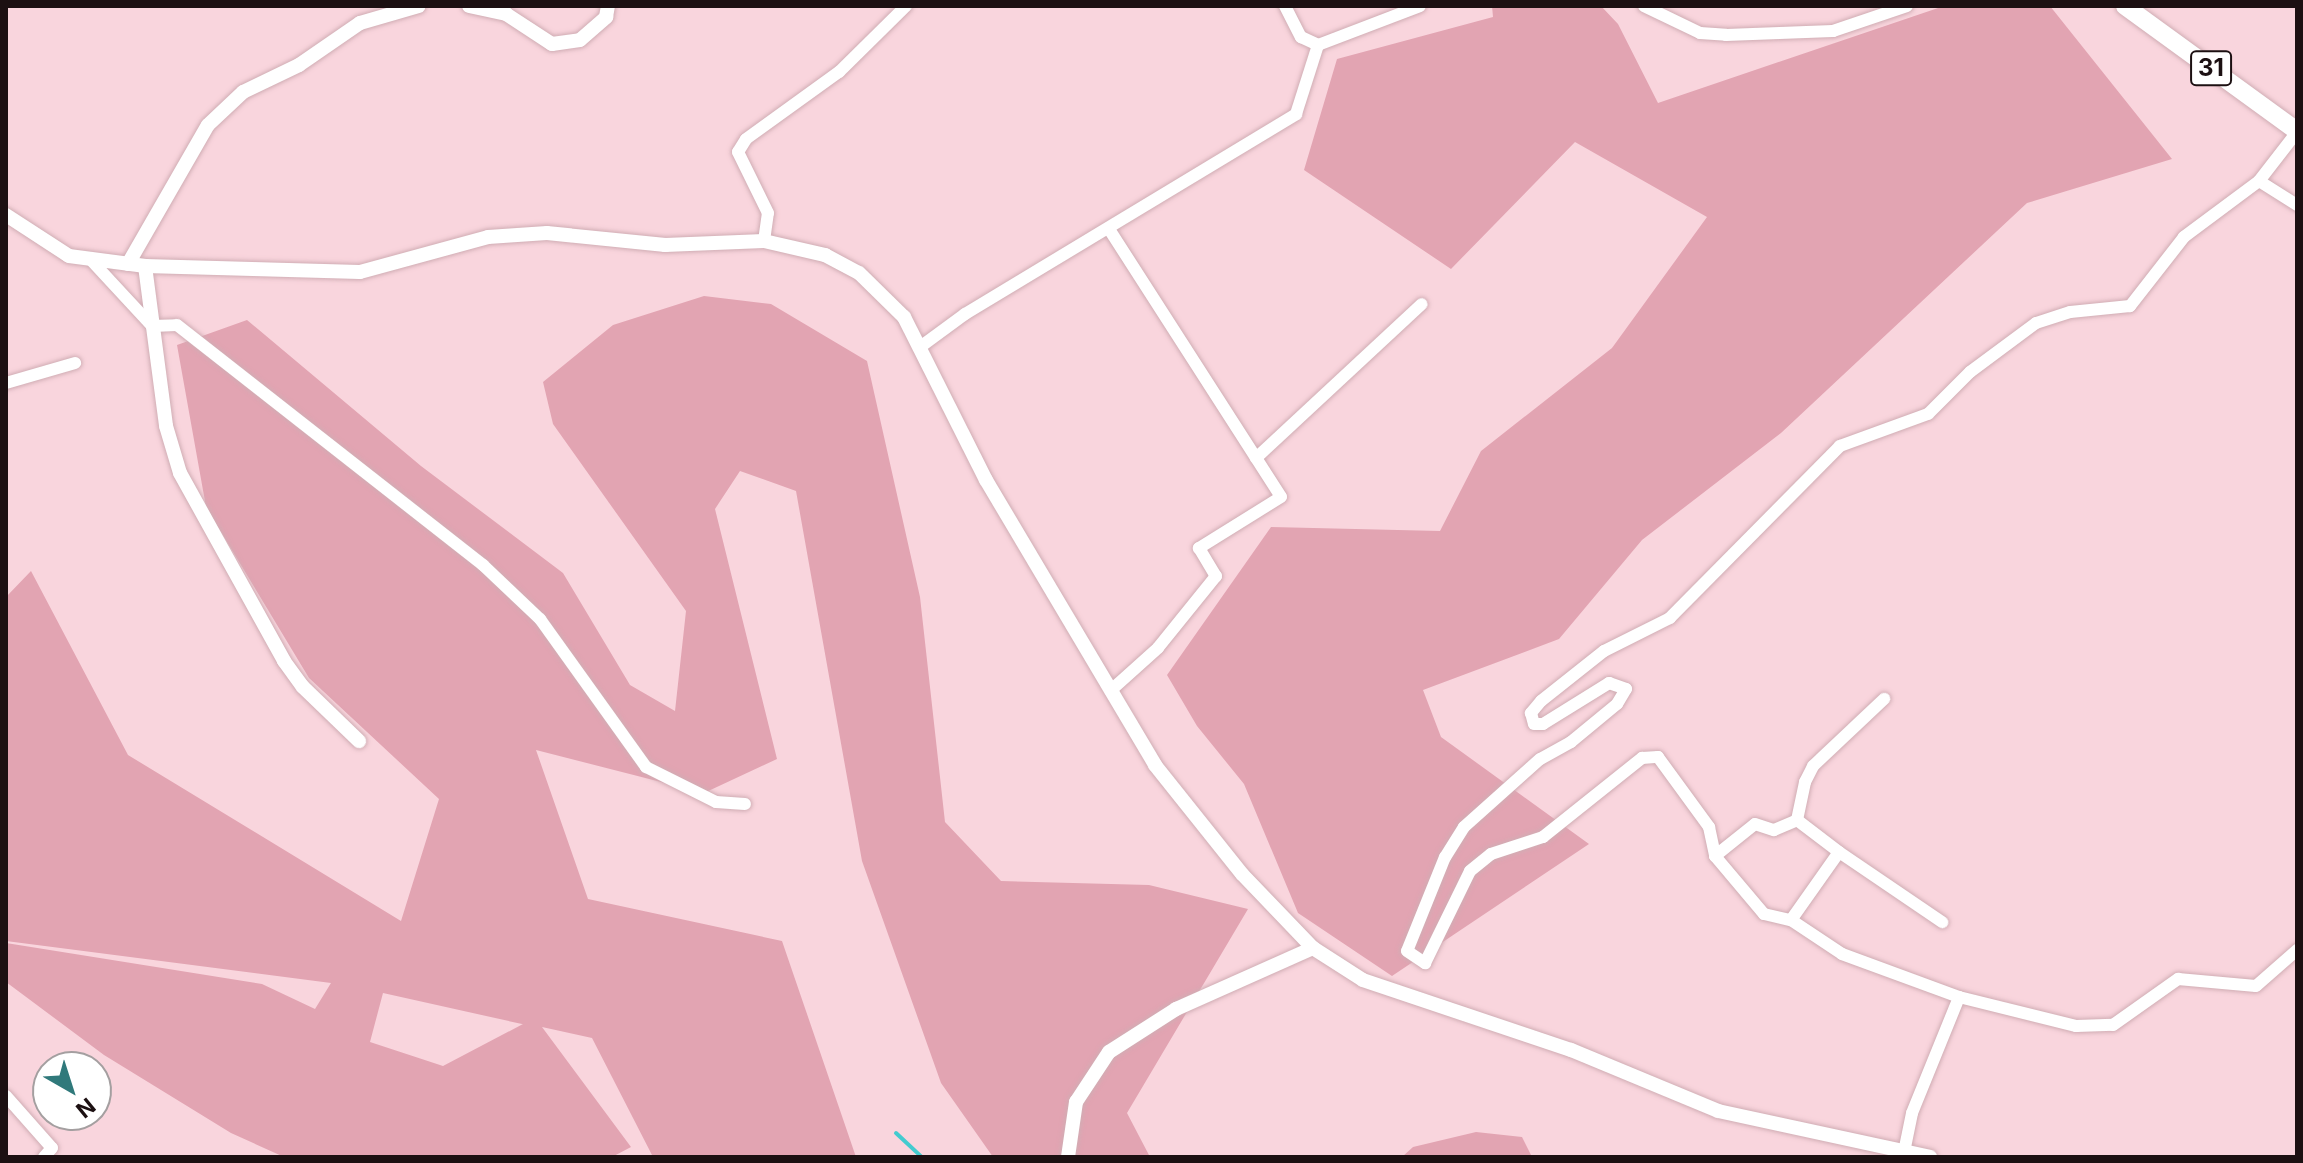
<!DOCTYPE html>
<html>
<head>
<meta charset="utf-8">
<style>
	body { margin:0 }
	#map { position:relative; width:2303px; height:1163px; overflow:hidden; background:#f9d5dd; font-family:Inter,sans-serif }
	div>[style] { position:absolute }
	.green>* { inset:0; background:#e2a4b2 }
	.stream>* { height:4px; margin:-2px; padding:0 2px; transform-origin:2px; border-radius:2px; background:#43cbcf }
	.roads { filter:drop-shadow(0 0 2px #d0adb4) drop-shadow(0 0 2px #d0adb4) }
	.minor>* { height:12px; margin:-6px; padding:0 6px; transform-origin:6px; border-radius:6px; background:#fff }
	.tertiary>* { height:14px; margin:-7px; padding:0 7px; transform-origin:7px; border-radius:7px; background:#fff }
	.primary>* { height:18px; margin:-9px; padding:0 9px; transform-origin:9px; border-radius:9px; background:#fff }
	span { translate:-50% -50%; white-space:nowrap; text-align:center; line-height:1.15; -webkit-text-stroke:7px #fff; paint-order:stroke }
	.shield-label span { padding:2px 6px; background:#fff; border:2px solid; border-radius:6px; -webkit-text-stroke-width:0 }
	.shield-label { font-size:24px; color:#1c1012; font-weight:700 }
	.frame { position:absolute; inset:0; border:8px solid #1c1012; pointer-events:none }
	.north { position:absolute; left:32px; top:1051px; width:80px; height:80px; box-sizing:border-box; background:#fff; border:2px solid #a49fa0; border-radius:50%; rotate:141deg; font-size:22px; font-weight:700; line-height:32px; text-align:center; color:#1c1012 }
	.north::after { content:''; display:block; margin:auto; width:28px; height:36px; background:#30797b; clip-path:polygon(50% 0,100% 100%,50% 72%,0 100%) }
</style>
</head>
<body>
<div id="map">
	<div class="green">
		<i style="clip-path:polygon(1492px 6px,1601px 6px,1618px 24px,1658px 103px,1944px 6px,2050px 6px,2172px 159px,2027px 203px,1781px 433px,1642px 540px,1559px 639px,1423px 690px,1441px 737px,1589px 844px,1392px 976px,1298px 913px,1244px 784px,1197px 726px,1167px 675px,1271px 527px,1440px 531px,1481px 451px,1612px 348px,1707px 217px,1575px 142px,1451px 269px,1304px 170px,1337px 59px,1493px 17px)"></i>
		<i style="clip-path:polygon(evenodd,704px 296px,771px 304px,867px 361px,920px 597px,945px 822px,1001px 881px,1149px 885px,1248px 909px,1127px 1113px,1150px 1157px,993px 1157px,941px 1083px,862px 861px,796px 491px,740px 471px,715px 509px,777px 759px,704px 793px,536px 750px,588px 899px,782px 941px,856px 1157px,653px 1157px,592px 1038px,542px 1027px,631px 1147px,612px 1157px,284px 1157px,231px 1133px,104px 1055px,6px 982px,6px 943px,262px 984px,315px 1009px,331px 983px,6px 941px,6px 597px,31px 571px,128px 755px,401px 921px,439px 799px,309px 678px,206px 507px,177px 345px,247px 320px,421px 466px,563px 573px,630px 685px,675px 711px,686px 611px,553px 424px,543px 382px,613px 325px,704px 296px,383px 993px,522px 1024px,523px 1024px,443px 1066px,370px 1042px,383px 993px)"></i>
		<i style="clip-path:polygon(1476px 1132px,1522px 1137px,1532px 1157px,1402px 1157px,1413px 1147px)"></i>
	</div>
	<div class="stream">
		<i style="left:896px;top:1133px;width:35px;rotate:43deg"></i>
	</div>
	<div class="roads">
		<div class="minor">
			<i style="left:1285px;top:6px;width:35px;rotate:63deg"></i>
			<i style="left:1301px;top:37px;width:19px;rotate:25deg"></i>
			<i style="left:1644px;top:6px;width:62px;rotate:25.7deg"></i>
			<i style="left:1700px;top:33px;width:26px;rotate:4deg"></i>
			<i style="left:1726px;top:35px;width:107px;rotate:-2.1deg"></i>
			<i style="left:1833px;top:31px;width:78px;rotate:-18.7deg"></i>
			<i style="left:1318px;top:45px;width:109px;rotate:-20.9deg"></i>
			<i style="left:2297px;top:132px;width:62px;rotate:127.8deg"></i>
			<i style="left:2259px;top:181px;width:94px;rotate:143.3deg"></i>
			<i style="left:2184px;top:237px;width:88px;rotate:128deg"></i>
			<i style="left:2130px;top:306px;width:60px;rotate:174.3deg"></i>
			<i style="left:2070px;top:312px;width:36px;rotate:162deg"></i>
			<i style="left:2036px;top:323px;width:82px;rotate:143.4deg"></i>
			<i style="left:1970px;top:372px;width:59px;rotate:135deg"></i>
			<i style="left:1928px;top:414px;width:94px;rotate:160deg"></i>
			<i style="left:1840px;top:446px;width:242px;rotate:134.7deg"></i>
			<i style="left:1670px;top:618px;width:74px;rotate:153.4deg"></i>
			<i style="left:1604px;top:651px;width:80px;rotate:141.6deg"></i>
			<i style="left:1541px;top:701px;width:16px;rotate:130deg"></i>
			<i style="left:1531px;top:713px;width:11px;rotate:75deg"></i>
			<i style="left:1534px;top:724px;width:9px"></i>
			<i style="left:1543px;top:724px;width:78px;rotate:-31.8deg"></i>
			<i style="left:1609px;top:683px;width:18px;rotate:19deg"></i>
			<i style="left:1626px;top:689px;width:17px;rotate:121deg"></i>
			<i style="left:1617px;top:704px;width:60px;rotate:140.4deg"></i>
			<i style="left:1571px;top:742px;width:35px;rotate:151deg"></i>
			<i style="left:1540px;top:759px;width:102px;rotate:138.2deg"></i>
			<i style="left:1464px;top:827px;width:36px;rotate:122deg"></i>
			<i style="left:1445px;top:857px;width:101px;rotate:112deg"></i>
			<i style="left:1407px;top:951px;width:22px;rotate:34deg"></i>
			<i style="left:1425px;top:963px;width:102px;rotate:-63.9deg"></i>
			<i style="left:1470px;top:871px;width:27px;rotate:-39deg"></i>
			<i style="left:1491px;top:854px;width:55px;rotate:-18.1deg"></i>
			<i style="left:1543px;top:837px;width:127px;rotate:-38.6deg"></i>
			<i style="left:1642px;top:758px;width:16px;rotate:-4deg"></i>
			<i style="left:1658px;top:757px;width:87px;rotate:53.9deg"></i>
			<i style="left:1709px;top:827px;width:30px;rotate:78deg"></i>
			<i style="left:1715px;top:856px;width:76px;rotate:49.8deg"></i>
			<i style="left:1764px;top:914px;width:28px;rotate:13deg"></i>
			<i style="left:1791px;top:920px;width:61px;rotate:33.7deg"></i>
			<i style="left:1842px;top:954px;width:125px;rotate:20.2deg"></i>
			<i style="left:1959px;top:997px;width:121px;rotate:13.9deg"></i>
			<i style="left:2076px;top:1026px;width:37px;rotate:-2deg"></i>
			<i style="left:2113px;top:1025px;width:80px;rotate:-35.3deg"></i>
			<i style="left:2178px;top:979px;width:78px;rotate:5.1deg"></i>
			<i style="left:2256px;top:986px;width:55px;rotate:-41.3deg"></i>
			<i style="left:2259px;top:181px;width:45px;rotate:32.3deg"></i>
			<i style="left:1109px;top:229px;width:318px;rotate:57.3deg"></i>
			<i style="left:1281px;top:497px;width:97px;rotate:148.1deg"></i>
			<i style="left:1199px;top:548px;width:33px;rotate:59deg"></i>
			<i style="left:1216px;top:576px;width:92px;rotate:128.9deg"></i>
			<i style="left:1158px;top:648px;width:64px;rotate:138.1deg"></i>
			<i style="left:764px;top:241px;width:28px;rotate:-82deg"></i>
			<i style="left:768px;top:213px;width:68px;rotate:-116.2deg"></i>
			<i style="left:738px;top:152px;width:15px;rotate:-58deg"></i>
			<i style="left:746px;top:139px;width:115px;rotate:-35.8deg"></i>
			<i style="left:839px;top:72px;width:94px;rotate:-44.6deg"></i>
			<i style="left:90px;top:259px;width:91px;rotate:47.2deg"></i>
			<i style="left:152px;top:326px;width:25px;rotate:-2deg"></i>
			<i style="left:177px;top:325px;width:389px;rotate:38.1deg"></i>
			<i style="left:483px;top:565px;width:79px;rotate:43.5deg"></i>
			<i style="left:540px;top:619px;width:182px;rotate:54.4deg"></i>
			<i style="left:646px;top:767px;width:78px;rotate:26.6deg"></i>
			<i style="left:716px;top:802px;width:29px;rotate:4deg"></i>
			<i style="left:920px;top:347px;width:56px;rotate:-36.3deg"></i>
			<i style="left:965px;top:314px;width:387px;rotate:-31.1deg"></i>
			<i style="left:1296px;top:114px;width:72px;rotate:-72.3deg"></i>
			<i style="left:6px;top:383px;width:72px;rotate:-16.2deg"></i>
			<i style="left:1256px;top:458px;width:226px;rotate:-42.9deg"></i>
			<i style="left:1839px;top:852px;width:53px;rotate:-142.7deg"></i>
			<i style="left:1797px;top:820px;width:39px;rotate:-78deg"></i>
			<i style="left:1805px;top:782px;width:18px;rotate:-63deg"></i>
			<i style="left:1813px;top:766px;width:98px;rotate:-43.3deg"></i>
			<i style="left:1715px;top:856px;width:51px;rotate:-38.7deg"></i>
			<i style="left:1755px;top:824px;width:20px;rotate:18deg"></i>
			<i style="left:1774px;top:830px;width:25px;rotate:-23deg"></i>
			<i style="left:1791px;top:920px;width:83px;rotate:-54.8deg"></i>
			<i style="left:1839px;top:852px;width:125px;rotate:34.2deg"></i>
			<i style="left:6px;top:1096px;width:69px;rotate:48.5deg"></i>
			<i style="left:52px;top:1148px;width:12px;rotate:132deg"></i>
			<i style="left:1903px;top:1157px;width:45px;rotate:-78.4deg"></i>
			<i style="left:1912px;top:1113px;width:125px;rotate:-67.9deg"></i>
		</div>
		<div class="tertiary">
			<i style="left:469px;top:6px;width:38px;rotate:12deg"></i>
			<i style="left:506px;top:14px;width:55px;rotate:33.1deg"></i>
			<i style="left:552px;top:44px;width:28px;rotate:-8deg"></i>
			<i style="left:580px;top:40px;width:35px;rotate:-41deg"></i>
			<i style="left:606px;top:17px;width:11px;rotate:-80deg"></i>
			<i style="left:6px;top:215px;width:75px;rotate:33.1deg"></i>
			<i style="left:69px;top:256px;width:77px;rotate:7.5deg"></i>
			<i style="left:145px;top:266px;width:215px;rotate:1.6deg"></i>
			<i style="left:360px;top:272px;width:133px;rotate:-15.3deg"></i>
			<i style="left:488px;top:237px;width:59px;rotate:-3.9deg"></i>
			<i style="left:547px;top:233px;width:119px;rotate:5.8deg"></i>
			<i style="left:665px;top:245px;width:99px;rotate:-2.3deg"></i>
			<i style="left:764px;top:241px;width:63px;rotate:12.9deg"></i>
			<i style="left:825px;top:255px;width:38px;rotate:28deg"></i>
			<i style="left:859px;top:273px;width:63px;rotate:44.4deg"></i>
			<i style="left:904px;top:317px;width:182px;rotate:63.3deg"></i>
			<i style="left:986px;top:480px;width:331px;rotate:59.3deg"></i>
			<i style="left:1155px;top:765px;width:139px;rotate:51.4deg"></i>
			<i style="left:1242px;top:874px;width:103px;rotate:46.2deg"></i>
			<i style="left:1313px;top:948px;width:59px;rotate:32.6deg"></i>
			<i style="left:1363px;top:980px;width:219px;rotate:18.6deg"></i>
			<i style="left:1571px;top:1050px;width:159px;rotate:22.5deg"></i>
			<i style="left:1718px;top:1111px;width:217px;rotate:12.2deg"></i>
			<i style="left:128px;top:264px;width:160px;rotate:-60.1deg"></i>
			<i style="left:208px;top:125px;width:48px;rotate:-43.3deg"></i>
			<i style="left:243px;top:92px;width:62px;rotate:-25.7deg"></i>
			<i style="left:299px;top:65px;width:74px;rotate:-34.5deg"></i>
			<i style="left:360px;top:23px;width:61px;rotate:-16.1deg"></i>
			<i style="left:145px;top:266px;width:161px;rotate:82.5deg"></i>
			<i style="left:166px;top:426px;width:49px;rotate:73.4deg"></i>
			<i style="left:180px;top:473px;width:215px;rotate:61deg"></i>
			<i style="left:284px;top:661px;width:32px;rotate:54deg"></i>
			<i style="left:303px;top:687px;width:78px;rotate:44deg"></i>
			<i style="left:1068px;top:1157px;width:56px;rotate:-81.7deg"></i>
			<i style="left:1076px;top:1102px;width:60px;rotate:-56.6deg"></i>
			<i style="left:1109px;top:1052px;width:80px;rotate:-32.7deg"></i>
			<i style="left:1176px;top:1009px;width:150px;rotate:-24deg"></i>
		</div>
		<div class="primary">
			<i style="left:2125px;top:6px;width:213px;rotate:36deg"></i>
		</div>
	</div>
	<div class="shield-label">
		<span style="left:2211px;top:68px">31</span>
	</div>
	<div class="frame"></div>
	<div class="north">N</div>
</div>
</body>
</html>
